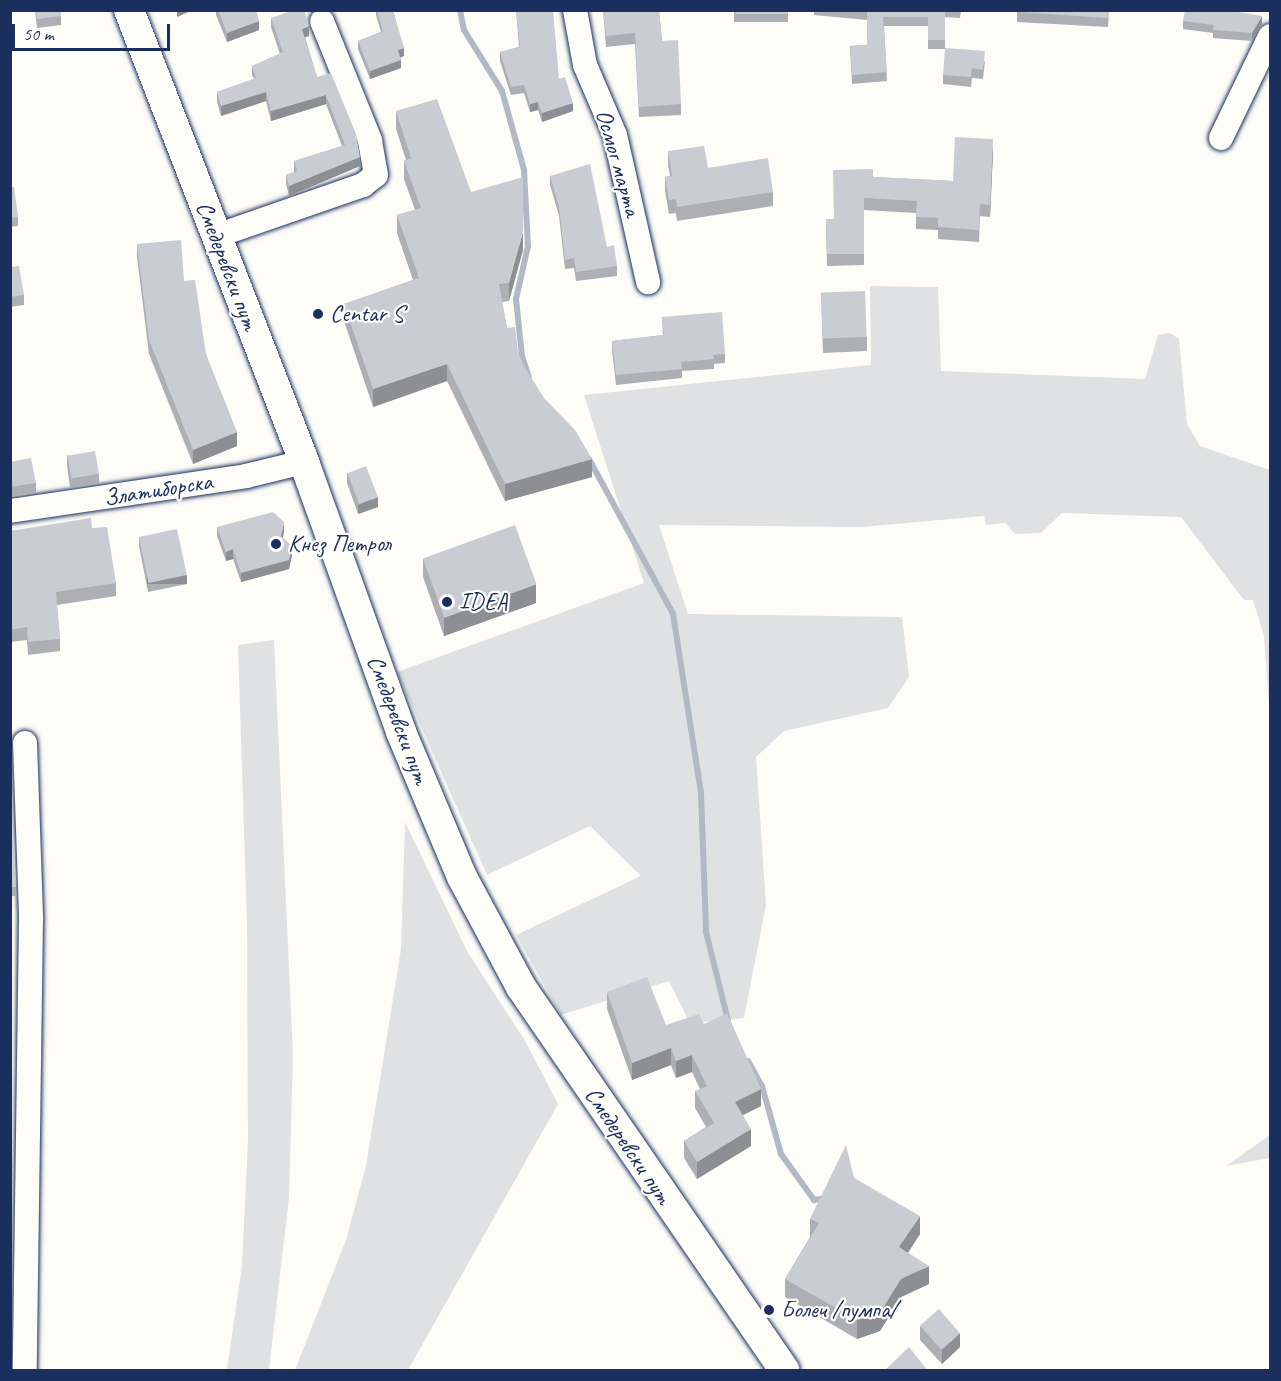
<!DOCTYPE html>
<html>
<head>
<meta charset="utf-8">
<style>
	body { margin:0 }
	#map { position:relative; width:1281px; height:1381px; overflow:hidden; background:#fdfcf7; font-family:Caveat,sans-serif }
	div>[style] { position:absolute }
	.green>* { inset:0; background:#e0e1e3 }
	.stream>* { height:6px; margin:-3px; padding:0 3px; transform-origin:3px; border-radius:3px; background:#b3b8c5 }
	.roads { filter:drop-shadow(0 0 2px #1b2f5e) drop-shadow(0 0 2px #1b2f5e) }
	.minor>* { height:24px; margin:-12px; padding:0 12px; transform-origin:12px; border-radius:12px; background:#fdfcf7 }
	.major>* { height:30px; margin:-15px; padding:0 15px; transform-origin:15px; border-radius:15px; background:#fdfcf7 }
	.wall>* { inset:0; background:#adafb5; transform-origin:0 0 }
	.shaded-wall>* { inset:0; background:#8d8f94; transform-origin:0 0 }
	.building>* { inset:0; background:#c9ccd3; transform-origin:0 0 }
	.dots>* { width:16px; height:16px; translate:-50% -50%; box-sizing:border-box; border:3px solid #fdfcf7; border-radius:50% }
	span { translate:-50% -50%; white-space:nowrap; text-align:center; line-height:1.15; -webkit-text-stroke:4.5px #fdfcf7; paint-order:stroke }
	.street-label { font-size:24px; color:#1b2f5e }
	.poi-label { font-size:24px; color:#1b2f5e }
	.left { translate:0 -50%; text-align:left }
	.frame { position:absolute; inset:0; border:12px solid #1b2f5e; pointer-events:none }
	.scale { position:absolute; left:12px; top:24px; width:158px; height:27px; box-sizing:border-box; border:3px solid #1b2f5e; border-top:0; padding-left:8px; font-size:18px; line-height:21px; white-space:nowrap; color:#1b2f5e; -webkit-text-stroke:4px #fdfcf7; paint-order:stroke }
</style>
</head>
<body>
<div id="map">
	<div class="green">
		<i style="clip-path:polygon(870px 286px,938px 287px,941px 371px,1145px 379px,1158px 335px,1170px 333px,1179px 339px,1187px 424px,1200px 446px,1270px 470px,1270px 721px,1264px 636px,1253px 600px,1244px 600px,1181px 517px,1062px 513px,1041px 533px,1015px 534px,1005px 523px,986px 525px,984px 516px,862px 527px,659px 525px,688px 614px,902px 617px,909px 677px,888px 708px,784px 731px,756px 757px,766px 905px,744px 1018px,690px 1023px,669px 981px,561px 1015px,516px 935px,641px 876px,590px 826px,487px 875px,397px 672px,644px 583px,584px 395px,871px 365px)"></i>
		<i style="clip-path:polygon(274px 640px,293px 1055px,289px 1197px,269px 1370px,227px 1370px,242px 1266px,248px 1140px,247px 923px,238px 645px)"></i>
		<i style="clip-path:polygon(405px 822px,468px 953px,524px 1039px,558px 1104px,408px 1370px,295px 1370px,346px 1240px,366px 1166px,401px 949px)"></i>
		<i style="clip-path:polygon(1270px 1135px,1270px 1158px,1226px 1166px)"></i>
	</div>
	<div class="stream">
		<i style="left:460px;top:10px;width:20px;rotate:79deg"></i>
		<i style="left:464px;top:30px;width:72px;rotate:58.1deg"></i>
		<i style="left:502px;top:91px;width:82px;rotate:74.4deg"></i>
		<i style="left:524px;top:170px;width:76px;rotate:87deg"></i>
		<i style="left:528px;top:246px;width:54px;rotate:102.8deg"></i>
		<i style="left:516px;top:299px;width:57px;rotate:84deg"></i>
		<i style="left:522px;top:356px;width:22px;rotate:72deg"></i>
		<i style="left:589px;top:459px;width:176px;rotate:61.5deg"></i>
		<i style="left:673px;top:614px;width:181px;rotate:81.1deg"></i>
		<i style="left:701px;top:793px;width:139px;rotate:87.9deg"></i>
		<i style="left:706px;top:932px;width:91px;rotate:76deg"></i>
		<i style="left:748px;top:1061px;width:29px;rotate:61deg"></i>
		<i style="left:762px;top:1086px;width:71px;rotate:74.4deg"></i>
		<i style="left:781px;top:1154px;width:57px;rotate:54.3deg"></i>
		<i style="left:814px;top:1200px;width:11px;rotate:-10deg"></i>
	</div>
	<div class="roads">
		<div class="minor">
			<i style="left:575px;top:10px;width:56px;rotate:79.7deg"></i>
			<i style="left:585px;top:65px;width:76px;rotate:66.8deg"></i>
			<i style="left:615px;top:135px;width:151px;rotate:77.3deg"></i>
			<i style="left:1221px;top:138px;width:113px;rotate:-64.3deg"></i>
			<i style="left:216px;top:236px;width:156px;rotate:-19.1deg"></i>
			<i style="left:363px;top:185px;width:16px;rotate:-38deg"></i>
			<i style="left:376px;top:175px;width:36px;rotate:-100deg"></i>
			<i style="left:370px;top:140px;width:128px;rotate:-112deg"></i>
			<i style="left:10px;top:511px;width:239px;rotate:-8.4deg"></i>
			<i style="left:246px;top:476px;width:60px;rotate:-13.6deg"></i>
			<i style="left:25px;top:743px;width:176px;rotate:88deg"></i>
			<i style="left:31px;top:919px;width:451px;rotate:90.8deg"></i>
		</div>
		<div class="major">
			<i style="left:129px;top:10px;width:485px;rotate:68.8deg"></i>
			<i style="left:304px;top:462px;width:287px;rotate:70.2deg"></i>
			<i style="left:401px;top:732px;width:157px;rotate:67.2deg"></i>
			<i style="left:462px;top:877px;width:125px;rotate:61.8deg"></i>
			<i style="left:521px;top:987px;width:465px;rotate:55.5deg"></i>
		</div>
	</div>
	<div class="wall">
		<i style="clip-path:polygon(35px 10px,61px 10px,61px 25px,37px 28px)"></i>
		<i style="clip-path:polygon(216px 10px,256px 10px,259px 30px,227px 42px,216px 15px)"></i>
		<i style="clip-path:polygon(376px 10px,393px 10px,404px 56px,401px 57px,401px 68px,370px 79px,358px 49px,358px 41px,381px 32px,376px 15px)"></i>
		<i style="clip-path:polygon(516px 10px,559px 79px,573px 111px,542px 122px,538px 110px,530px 112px,524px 93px,511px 95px,500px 61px,500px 52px,519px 47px)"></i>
		<i style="clip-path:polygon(603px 10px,659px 10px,662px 41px,681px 104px,681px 115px,639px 117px,635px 44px,606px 47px)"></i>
		<i style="left:734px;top:10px;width:54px;height:12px"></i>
		<i style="clip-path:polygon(814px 10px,961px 10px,960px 18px,945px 17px,945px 49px,928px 49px,928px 26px,884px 26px,887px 81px,852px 84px,850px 46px,867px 45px,867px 20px,814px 15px)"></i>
		<i style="clip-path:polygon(1017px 10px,1109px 10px,1108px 27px,1017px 22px)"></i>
		<i style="clip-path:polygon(271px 18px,309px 36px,305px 37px,317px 77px,360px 166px,289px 196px,286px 184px,286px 175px,294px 172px,294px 161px,342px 146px,326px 104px,271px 121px,266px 101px,221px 116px,217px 102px,217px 92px,254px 79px,252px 75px,252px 66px,280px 54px,271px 27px)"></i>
		<i style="clip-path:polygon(1183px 21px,1262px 24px,1252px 41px,1213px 38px,1213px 33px,1183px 29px)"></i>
		<i style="clip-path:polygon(985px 61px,983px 79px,972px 78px,971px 87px,943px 84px,943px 75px)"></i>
		<i style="clip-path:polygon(396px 111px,471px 192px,523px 250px,509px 301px,502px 302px,507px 328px,525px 368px,592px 477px,505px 501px,447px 381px,373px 407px,344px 321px,344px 304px,413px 280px,397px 233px,397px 215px,415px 210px,404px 179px,404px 161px,406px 160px,396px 129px)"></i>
		<i style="clip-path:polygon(668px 151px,708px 168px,773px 192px,773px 206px,677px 221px,676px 213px,669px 214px,665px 191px,665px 177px,670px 176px,668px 165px)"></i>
		<i style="clip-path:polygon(993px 151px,990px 217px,980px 216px,979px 242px,938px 239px,938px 230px,916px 229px,916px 213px,864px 210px,864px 265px,827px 266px,826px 219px,833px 219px,873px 177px,953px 181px)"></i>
		<i style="clip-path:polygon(550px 176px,607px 247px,617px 266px,617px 276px,576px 281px,574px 268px,565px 269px,559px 216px,550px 185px)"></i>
		<i style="clip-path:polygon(10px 187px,18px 217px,18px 226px,10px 227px)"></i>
		<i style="clip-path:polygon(137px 244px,184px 281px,206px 354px,237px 446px,193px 464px,149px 354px,137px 257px)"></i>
		<i style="clip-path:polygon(10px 267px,24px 295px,24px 305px,10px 307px)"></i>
		<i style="clip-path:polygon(821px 293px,867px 337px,867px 351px,823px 353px)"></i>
		<i style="clip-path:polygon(662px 317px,725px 354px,725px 363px,714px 364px,714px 369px,682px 371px,682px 378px,616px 385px,612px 350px,612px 341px,663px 335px)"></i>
		<i style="clip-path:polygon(67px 455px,99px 474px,99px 483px,70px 488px,67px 465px)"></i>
		<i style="clip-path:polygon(10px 462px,36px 483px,36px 493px,10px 497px)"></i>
		<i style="clip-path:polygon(347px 473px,378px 507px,358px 514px,347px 483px)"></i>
		<i style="clip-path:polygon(217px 527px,284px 531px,283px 538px,292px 555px,289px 569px,241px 582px,233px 559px,226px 561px,217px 536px)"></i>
		<i style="clip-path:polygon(92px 528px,116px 583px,116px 596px,57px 605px,60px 639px,60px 651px,28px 655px,27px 640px,10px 642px,10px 531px)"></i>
		<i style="clip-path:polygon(139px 537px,187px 584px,148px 592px,139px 546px)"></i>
		<i style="clip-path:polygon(423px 559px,536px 603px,444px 636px,423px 577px)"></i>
		<i style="clip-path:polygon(10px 839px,14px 839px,16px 896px,10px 896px)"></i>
		<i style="clip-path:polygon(607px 992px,666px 1025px,704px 1024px,761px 1106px,743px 1115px,751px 1146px,697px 1179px,684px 1158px,684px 1141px,706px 1127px,695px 1108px,695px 1091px,700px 1089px,692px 1072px,676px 1078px,671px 1065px,632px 1080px,607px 1009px)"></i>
		<i style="clip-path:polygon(854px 1178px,920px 1234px,908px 1253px,929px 1284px,901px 1297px,880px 1331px,857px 1339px,785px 1297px,785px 1279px,810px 1237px,810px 1219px)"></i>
		<i style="clip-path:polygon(920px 1326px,960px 1347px,942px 1364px,920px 1340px)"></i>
	</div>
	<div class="shaded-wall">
		<i style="clip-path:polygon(177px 10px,193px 10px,177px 17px)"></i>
		<i style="clip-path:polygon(1262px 16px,1262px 24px,1252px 41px,1252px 33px)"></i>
		<i style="clip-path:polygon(259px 21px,259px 30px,227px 42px,227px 33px)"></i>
		<i style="clip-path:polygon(309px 26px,309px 36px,302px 38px,302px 29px)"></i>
		<i style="clip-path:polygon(404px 48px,404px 56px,398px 58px,398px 50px)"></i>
		<i style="clip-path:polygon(401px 60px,401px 68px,370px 79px,370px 71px)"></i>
		<i style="clip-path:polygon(266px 92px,266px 101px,221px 116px,221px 106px)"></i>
		<i style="clip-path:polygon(326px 95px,326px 104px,271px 121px,271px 111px)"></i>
		<i style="clip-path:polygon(538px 102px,538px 110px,530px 112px,530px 104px)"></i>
		<i style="clip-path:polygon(573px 103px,573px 111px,542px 122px,542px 113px)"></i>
		<i style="clip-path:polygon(993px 139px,993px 151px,990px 217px,990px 205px)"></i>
		<i style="clip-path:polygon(360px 157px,360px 166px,289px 196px,289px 186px)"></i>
		<i style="clip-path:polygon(523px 232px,523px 250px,509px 301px,509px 283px)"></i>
		<i style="clip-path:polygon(447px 364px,447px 381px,373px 407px,373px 389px)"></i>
		<i style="clip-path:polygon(237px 432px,237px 446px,193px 464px,193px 450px)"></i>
		<i style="clip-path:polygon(592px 459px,592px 477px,505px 501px,505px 484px)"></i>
		<i style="clip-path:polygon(378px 497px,378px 507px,358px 514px,358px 505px)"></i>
		<i style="clip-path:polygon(284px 522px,284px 531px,281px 546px,281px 536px)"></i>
		<i style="clip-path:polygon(292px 546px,292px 555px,289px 569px,241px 582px,241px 573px)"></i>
		<i style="clip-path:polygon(233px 549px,233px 559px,226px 561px,226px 552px)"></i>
		<i style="left:187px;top:575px;width:9px;height:40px;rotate:90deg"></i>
		<i style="clip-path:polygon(536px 584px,536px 603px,444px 636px,444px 618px)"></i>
		<i style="clip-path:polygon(671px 1048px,671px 1065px,632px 1080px,632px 1063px)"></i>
		<i style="clip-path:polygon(692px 1055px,692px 1072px,676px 1078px,676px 1061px)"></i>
		<i style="clip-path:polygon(761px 1089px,761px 1106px,735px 1119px,735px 1102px)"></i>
		<i style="clip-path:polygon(751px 1129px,751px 1146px,697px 1179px,697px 1162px)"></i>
		<i style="clip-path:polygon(920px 1216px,920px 1234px,899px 1266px,899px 1247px)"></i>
		<i style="clip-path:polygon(929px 1266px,929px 1284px,901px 1297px,880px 1331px,857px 1339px,857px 1320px,901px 1279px)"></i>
		<i style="clip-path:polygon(960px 1333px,960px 1347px,942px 1364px,942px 1350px)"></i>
	</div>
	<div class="building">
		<i style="clip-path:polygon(36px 10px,61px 10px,61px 16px,37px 19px)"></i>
		<i style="clip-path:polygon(218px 10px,256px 10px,259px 21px,227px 33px)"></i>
		<i style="clip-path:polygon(294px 10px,304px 10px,309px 26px,302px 29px,317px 77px,331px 73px,356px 134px,360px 157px,289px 186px,286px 175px,297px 171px,294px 161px,345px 145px,326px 95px,271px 111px,266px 92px,221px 106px,217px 92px,256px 78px,252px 66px,283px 52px,271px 18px)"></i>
		<i style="clip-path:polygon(377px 10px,393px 10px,404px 48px,398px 50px,401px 60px,370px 71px,358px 41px,383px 32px)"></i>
		<i style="clip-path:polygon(516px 10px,553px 10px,559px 79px,565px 77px,573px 103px,542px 113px,538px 102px,530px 104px,524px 85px,511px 87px,500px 52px,520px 47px)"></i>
		<i style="clip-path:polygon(603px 10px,659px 10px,662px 41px,678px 40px,681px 104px,639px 107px,635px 33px,606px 36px)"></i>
		<i style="left:736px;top:10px;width:52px;height:4px"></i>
		<i style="clip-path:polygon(863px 10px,945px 10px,945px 40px,928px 40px,928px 17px,883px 17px,887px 72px,852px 75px,850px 46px,867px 45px,867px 11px)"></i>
		<i style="clip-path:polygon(1017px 10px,1109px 10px,1108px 18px,1017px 12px)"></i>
		<i style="clip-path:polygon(1185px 10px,1228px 10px,1262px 16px,1252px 33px,1213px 30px,1214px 25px,1183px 21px)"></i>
		<i style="clip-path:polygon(945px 48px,985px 51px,983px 70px,972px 68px,971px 77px,943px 75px)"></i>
		<i style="clip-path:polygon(437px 99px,471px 192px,523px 177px,523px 232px,509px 283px,499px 284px,507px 328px,515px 327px,518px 352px,525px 368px,544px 398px,575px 430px,592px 459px,505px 484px,447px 364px,373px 389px,344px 304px,419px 278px,397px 215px,421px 208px,404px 161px,411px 158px,396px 111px)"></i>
		<i style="clip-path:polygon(955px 137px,993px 139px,990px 205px,980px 204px,979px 230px,938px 227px,938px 218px,916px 217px,917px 201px,864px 198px,864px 254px,827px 254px,826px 219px,834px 219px,833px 170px,873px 169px,873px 177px,953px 181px)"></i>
		<i style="clip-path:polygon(704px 146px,708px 168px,768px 158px,773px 192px,677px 207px,676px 199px,669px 200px,665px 177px,672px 176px,668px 151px)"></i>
		<i style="clip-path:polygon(590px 164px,607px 247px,614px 245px,617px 266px,576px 272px,574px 258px,565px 260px,559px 206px,550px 176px)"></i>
		<i style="clip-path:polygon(10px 187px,14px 187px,18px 217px,10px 218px)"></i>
		<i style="clip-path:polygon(181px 240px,184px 281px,195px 280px,206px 354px,237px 432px,193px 450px,149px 340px,137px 244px)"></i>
		<i style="clip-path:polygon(19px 266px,24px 295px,10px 297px,10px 267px)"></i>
		<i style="left:865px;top:291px;width:46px;height:44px;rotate:88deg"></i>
		<i style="clip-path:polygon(722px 312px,725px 354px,713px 355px,714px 359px,681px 362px,682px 369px,616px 375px,612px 341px,664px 335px,662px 317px)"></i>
		<i style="left:95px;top:451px;width:23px;height:28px;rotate:80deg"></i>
		<i style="clip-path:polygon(31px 458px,36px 483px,10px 487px,10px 462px)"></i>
		<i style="left:366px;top:466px;width:33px;height:20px;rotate:69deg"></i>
		<i style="clip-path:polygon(273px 512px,284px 522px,281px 536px,292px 546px,289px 560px,241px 573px,233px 549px,226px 552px,217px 527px)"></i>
		<i style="clip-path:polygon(91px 518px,92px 528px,107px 527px,116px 583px,56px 592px,60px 639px,28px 642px,27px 627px,10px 630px,10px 531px)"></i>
		<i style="left:515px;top:525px;width:63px;height:98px;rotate:70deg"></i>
		<i style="left:177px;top:529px;width:47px;height:39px;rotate:78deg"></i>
		<i style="clip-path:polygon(10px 839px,14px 839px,16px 887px,10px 887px)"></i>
		<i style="clip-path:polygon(647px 977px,666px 1025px,699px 1014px,704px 1024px,727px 1013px,761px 1089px,735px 1102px,751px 1129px,697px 1162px,684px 1141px,714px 1123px,695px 1091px,707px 1086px,692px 1055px,676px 1061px,671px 1048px,632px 1063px,607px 992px)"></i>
		<i style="clip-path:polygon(846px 1145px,854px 1178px,920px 1216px,899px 1247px,929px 1266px,901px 1279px,880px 1313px,857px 1320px,785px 1279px,819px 1223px,810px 1219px)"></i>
		<i style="clip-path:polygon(10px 1297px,12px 1297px,12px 1367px,11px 1371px)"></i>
		<i style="left:939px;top:1309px;width:32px;height:25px;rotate:49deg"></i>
		<i style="clip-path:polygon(909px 1347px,928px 1371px,884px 1371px)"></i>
	</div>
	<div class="dots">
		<i style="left:318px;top:314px;background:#1b2f5e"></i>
		<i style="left:276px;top:544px;background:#1b2f5e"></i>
		<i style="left:447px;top:602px;background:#1b2f5e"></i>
		<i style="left:769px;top:1310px;background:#1b2f5e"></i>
	</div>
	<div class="street-label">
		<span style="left:618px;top:163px;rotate:74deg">Осмог марта</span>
		<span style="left:227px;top:266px;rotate:69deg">Смедеревски пут</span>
		<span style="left:158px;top:490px;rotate:-9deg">Златиборска</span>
		<span style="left:398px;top:720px;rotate:69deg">Смедеревски пут</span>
		<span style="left:628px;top:1146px;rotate:56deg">Смедеревски пут</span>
	</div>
	<div class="poi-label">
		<span class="left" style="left:330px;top:314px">Centar S</span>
		<span class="left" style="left:288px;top:544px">Кнез Петрол</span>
		<span class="left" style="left:459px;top:602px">IDEA</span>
		<span class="left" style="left:781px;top:1310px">Болеч /пумпа/</span>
	</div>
	<div class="frame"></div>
	<div class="scale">50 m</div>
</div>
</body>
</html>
